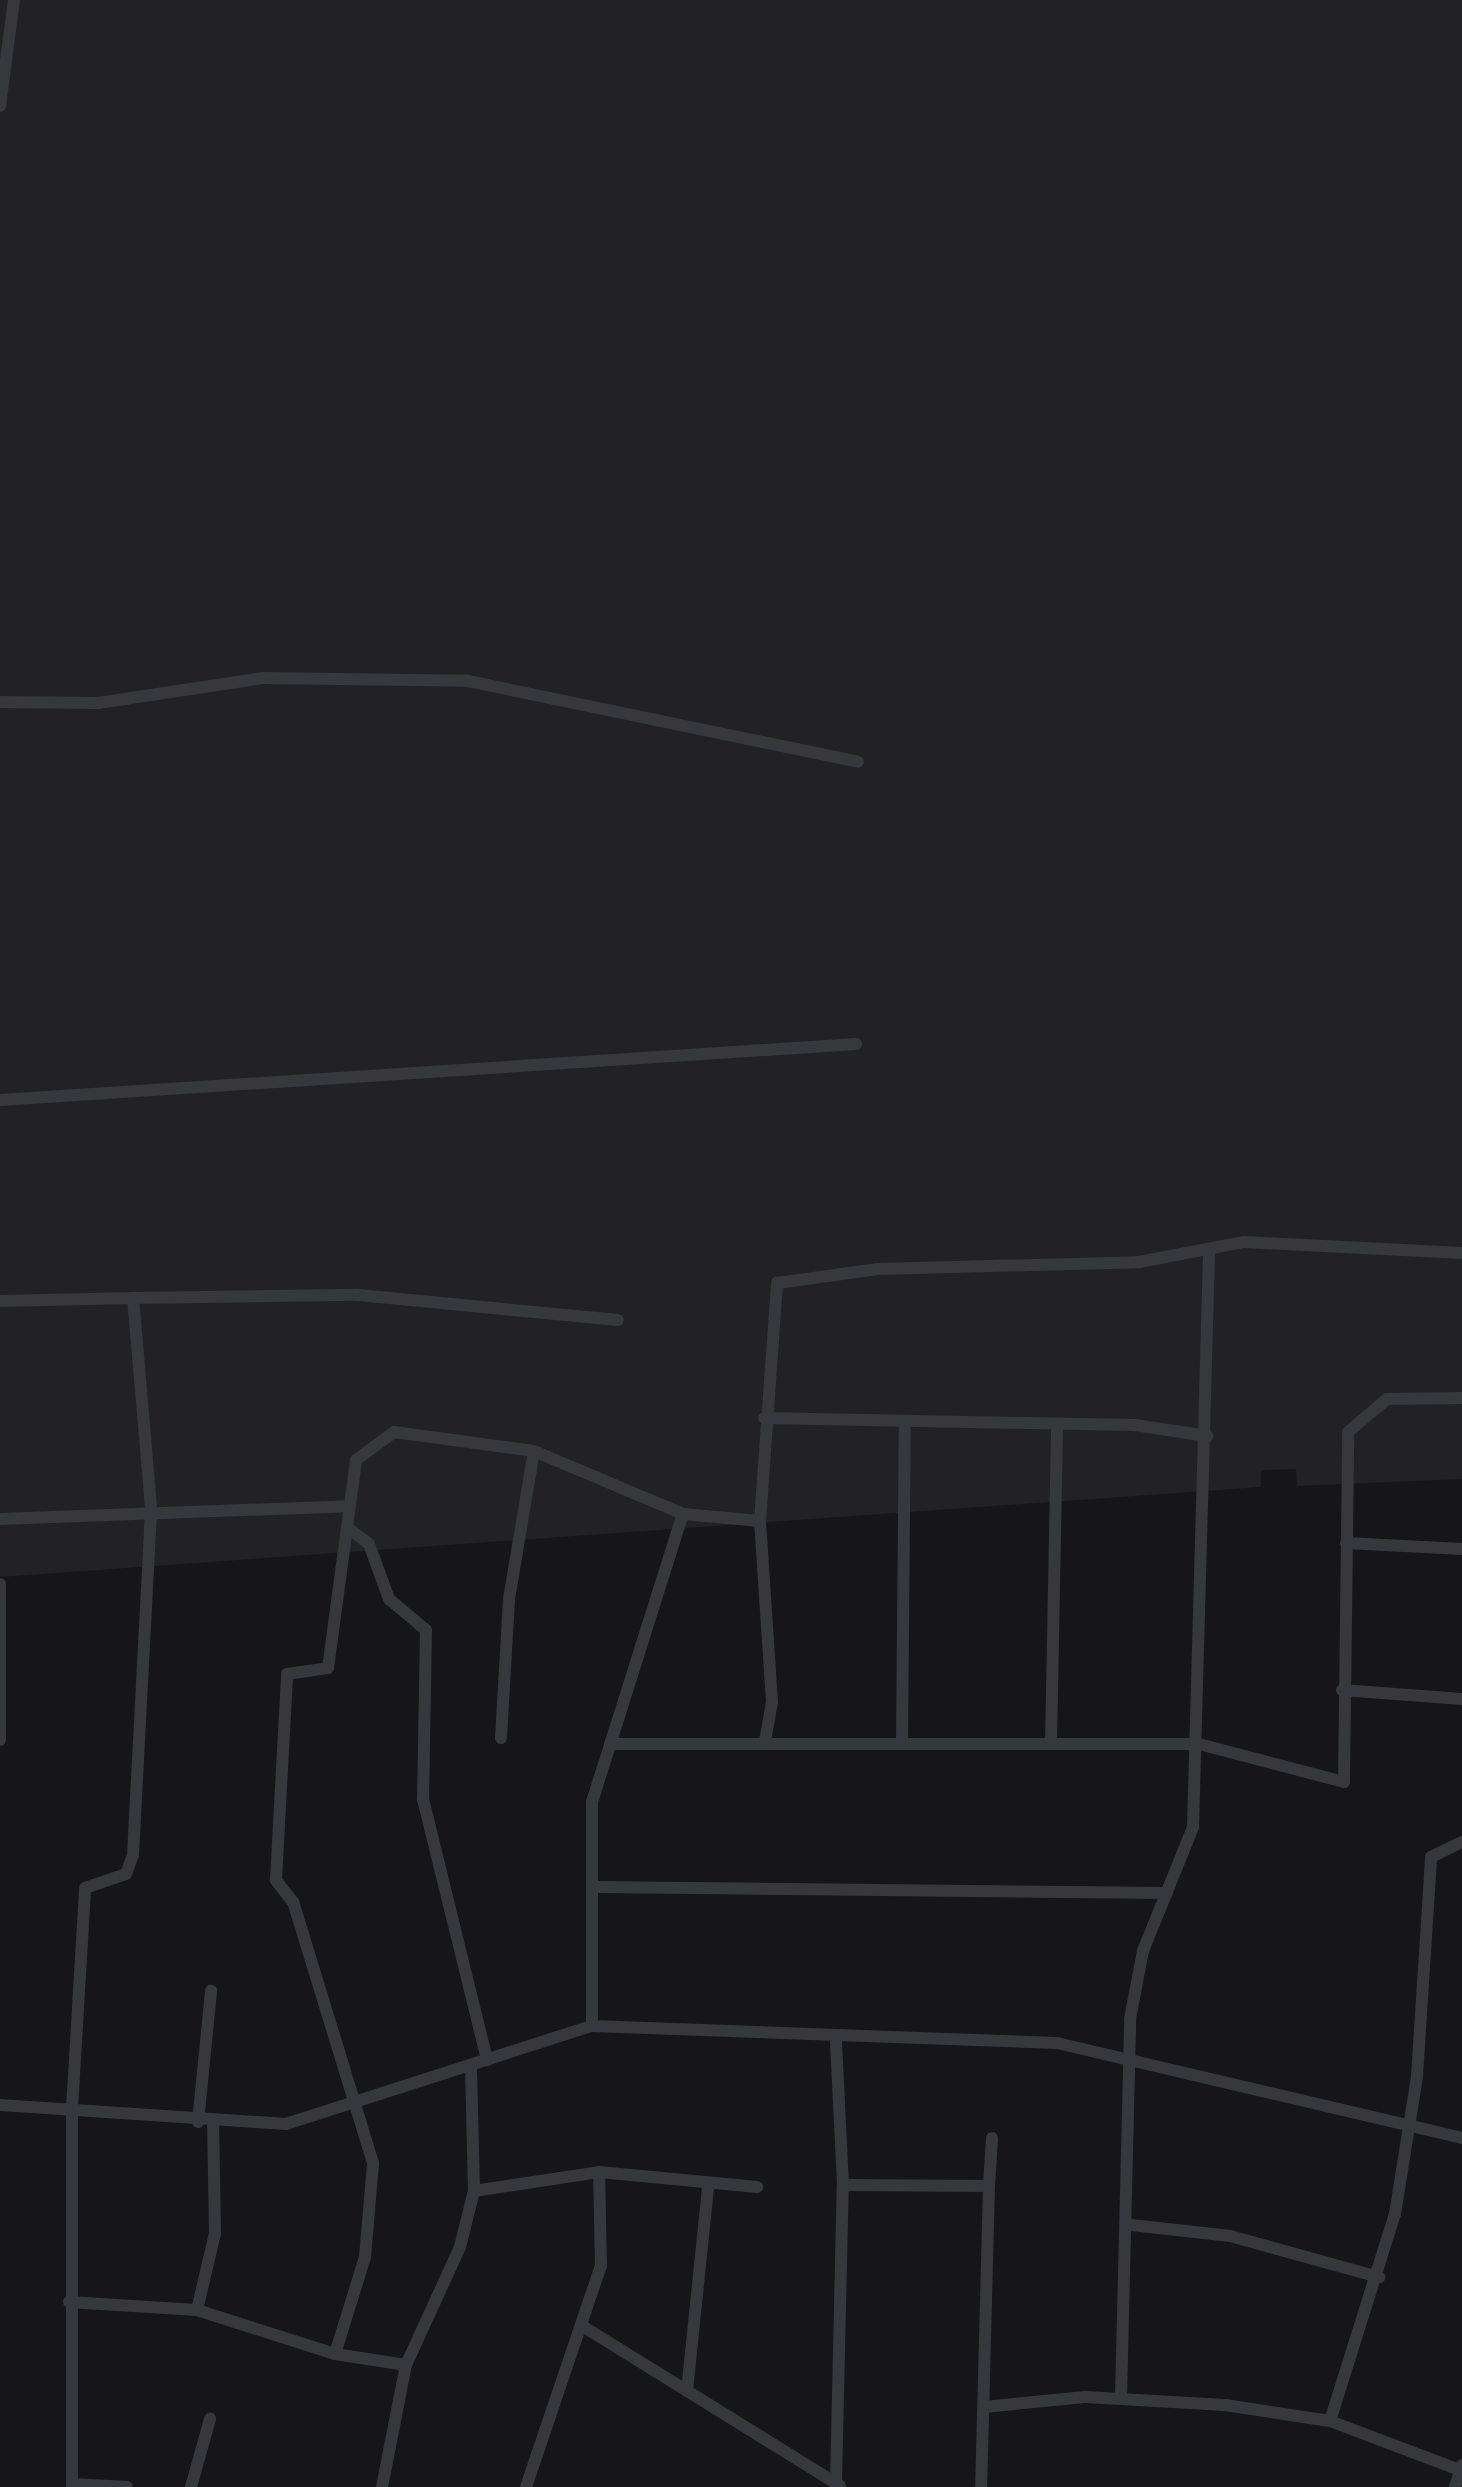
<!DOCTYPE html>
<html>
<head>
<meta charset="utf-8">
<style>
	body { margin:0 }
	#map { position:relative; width:1462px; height:2487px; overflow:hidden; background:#161618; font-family:"Work Sans",sans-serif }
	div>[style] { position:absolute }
	.built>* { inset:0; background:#222225 }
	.street>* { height:12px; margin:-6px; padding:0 6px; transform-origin:6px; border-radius:6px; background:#37383d }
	span { translate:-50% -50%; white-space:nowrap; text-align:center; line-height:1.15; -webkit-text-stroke:8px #111113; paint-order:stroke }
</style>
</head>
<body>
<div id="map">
	<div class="built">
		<i style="clip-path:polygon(0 0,1462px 0,1462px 1479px,1297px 1486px,1296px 1469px,1261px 1470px,1261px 1487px,0 1577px)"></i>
	</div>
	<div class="street">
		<i style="left:0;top:106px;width:107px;rotate:-82.5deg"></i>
		<i style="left:0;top:702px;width:98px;rotate:0.6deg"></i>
		<i style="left:98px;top:703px;width:167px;rotate:-8.6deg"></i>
		<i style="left:263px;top:678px;width:205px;rotate:0.8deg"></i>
		<i style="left:468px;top:681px;width:398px;rotate:11.7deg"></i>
		<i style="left:0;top:1100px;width:858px;rotate:-3.74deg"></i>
		<i style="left:0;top:1301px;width:133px;rotate:-1.3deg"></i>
		<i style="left:764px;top:1418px;width:371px;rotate:1.1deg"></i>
		<i style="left:1135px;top:1425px;width:73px;rotate:8.7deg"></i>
		<i style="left:0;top:1519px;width:349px;rotate:-2.1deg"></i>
		<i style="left:760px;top:1521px;width:239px;rotate:-85.9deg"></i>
		<i style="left:777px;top:1283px;width:102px;rotate:-7.9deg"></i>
		<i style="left:878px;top:1269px;width:261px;rotate:-1.5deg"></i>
		<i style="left:1139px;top:1262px;width:107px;rotate:-10.8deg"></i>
		<i style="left:1244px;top:1242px;width:218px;rotate:2.9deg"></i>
		<i style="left:348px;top:1528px;width:26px;rotate:37deg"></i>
		<i style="left:369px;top:1544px;width:59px;rotate:70deg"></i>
		<i style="left:389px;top:1599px;width:48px;rotate:40deg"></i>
		<i style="left:426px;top:1630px;width:169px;rotate:91deg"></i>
		<i style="left:423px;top:1799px;width:269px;rotate:76.2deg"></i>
		<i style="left:1346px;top:1543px;width:116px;rotate:3deg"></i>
		<i style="left:0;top:1584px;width:156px;rotate:90deg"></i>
		<i style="left:1342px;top:1690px;width:120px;rotate:4.3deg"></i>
		<i style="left:501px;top:1738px;width:139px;rotate:-86.7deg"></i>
		<i style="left:509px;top:1599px;width:150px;rotate:-80.4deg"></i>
		<i style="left:902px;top:1742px;width:319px;rotate:-89.5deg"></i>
		<i style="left:1051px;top:1743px;width:319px;rotate:-88.9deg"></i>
		<i style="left:610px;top:1744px;width:589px"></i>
		<i style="left:1199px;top:1744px;width:150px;rotate:14.7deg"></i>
		<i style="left:1344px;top:1782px;width:350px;rotate:-89.3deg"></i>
		<i style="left:1348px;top:1432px;width:51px;rotate:-40.2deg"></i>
		<i style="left:1387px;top:1399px;width:75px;rotate:-0.8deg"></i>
		<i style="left:593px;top:1887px;width:574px;rotate:0.6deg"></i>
		<i style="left:592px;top:2026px;width:224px;rotate:-90deg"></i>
		<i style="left:592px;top:1802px;width:302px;rotate:-72.5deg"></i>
		<i style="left:0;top:2105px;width:287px;rotate:3.8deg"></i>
		<i style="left:286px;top:2124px;width:321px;rotate:-17.8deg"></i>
		<i style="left:592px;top:2026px;width:465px;rotate:2.1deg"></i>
		<i style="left:1057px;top:2043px;width:416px;rotate:13.2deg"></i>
		<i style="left:198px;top:2122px;width:132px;rotate:-84.3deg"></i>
		<i style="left:843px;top:2185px;width:146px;rotate:0.4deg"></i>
		<i style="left:989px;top:2186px;width:301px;rotate:91.5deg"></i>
		<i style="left:989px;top:2186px;width:48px;rotate:-86.4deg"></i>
		<i style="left:474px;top:2191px;width:126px;rotate:-8.6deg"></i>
		<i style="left:599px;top:2172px;width:159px;rotate:5.4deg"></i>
		<i style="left:1131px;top:2225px;width:100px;rotate:6.3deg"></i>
		<i style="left:1230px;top:2236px;width:155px;rotate:15.4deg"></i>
		<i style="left:69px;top:2302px;width:128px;rotate:3.6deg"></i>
		<i style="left:197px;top:2310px;width:145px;rotate:17.7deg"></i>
		<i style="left:335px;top:2354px;width:72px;rotate:8.8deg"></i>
		<i style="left:197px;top:2310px;width:79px;rotate:-76.8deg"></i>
		<i style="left:215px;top:2233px;width:110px;rotate:-91deg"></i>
		<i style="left:584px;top:2327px;width:301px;rotate:31.8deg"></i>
		<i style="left:335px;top:2354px;width:102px;rotate:-72.8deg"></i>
		<i style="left:365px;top:2257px;width:94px;rotate:-85.1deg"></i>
		<i style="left:373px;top:2163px;width:273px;rotate:-107deg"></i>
		<i style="left:293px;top:1902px;width:28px;rotate:-128deg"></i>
		<i style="left:276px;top:1880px;width:206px;rotate:-86.9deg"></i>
		<i style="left:287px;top:1674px;width:41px;rotate:-8.3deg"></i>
		<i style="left:328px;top:1668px;width:210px;rotate:-82.3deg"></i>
		<i style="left:356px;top:1460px;width:47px;rotate:-36.4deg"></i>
		<i style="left:394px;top:1432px;width:141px;rotate:7.7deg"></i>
		<i style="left:534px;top:1451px;width:162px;rotate:22.9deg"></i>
		<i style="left:683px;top:1514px;width:77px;rotate:5.2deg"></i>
		<i style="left:760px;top:1521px;width:181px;rotate:86.2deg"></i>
		<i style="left:772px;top:1702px;width:40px;rotate:100deg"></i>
		<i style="left:687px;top:2391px;width:204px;rotate:-84.1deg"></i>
		<i style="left:1121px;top:2397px;width:378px;rotate:-88.6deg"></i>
		<i style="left:1130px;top:2019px;width:69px;rotate:-79.2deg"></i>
		<i style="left:1143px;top:1951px;width:134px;rotate:-68deg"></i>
		<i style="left:1193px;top:1827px;width:574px;rotate:-88.4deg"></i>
		<i style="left:984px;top:2407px;width:101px;rotate:-5.7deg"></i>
		<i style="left:1085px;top:2397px;width:140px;rotate:3.3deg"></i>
		<i style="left:1225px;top:2405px;width:106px;rotate:8.7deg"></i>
		<i style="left:1330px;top:2421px;width:141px;rotate:20.7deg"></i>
		<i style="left:1330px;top:2421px;width:217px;rotate:-72.6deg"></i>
		<i style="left:1395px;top:2214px;width:140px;rotate:-80.9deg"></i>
		<i style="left:1417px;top:2076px;width:219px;rotate:-86.3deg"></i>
		<i style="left:1431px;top:1857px;width:34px;rotate:-26deg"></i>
		<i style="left:836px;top:2483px;width:298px;rotate:-88.7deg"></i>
		<i style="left:843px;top:2185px;width:145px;rotate:-92.8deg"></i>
		<i style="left:73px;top:2484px;width:54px;rotate:3.2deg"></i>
		<i style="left:72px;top:2487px;width:378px;rotate:-90deg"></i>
		<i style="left:72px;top:2109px;width:221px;rotate:-86.6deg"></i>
		<i style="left:85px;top:1888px;width:43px;rotate:-18.9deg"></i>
		<i style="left:126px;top:1874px;width:20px;rotate:-70deg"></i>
		<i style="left:133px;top:1855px;width:348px;rotate:-87deg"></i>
		<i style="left:151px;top:1507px;width:210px;rotate:-94.9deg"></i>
		<i style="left:133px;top:1298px;width:225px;rotate:-0.8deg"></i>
		<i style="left:358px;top:1295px;width:261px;rotate:5.5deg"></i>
		<i style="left:191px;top:2487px;width:71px;rotate:-74.4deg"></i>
		<i style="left:382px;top:2487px;width:124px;rotate:-78.9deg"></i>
		<i style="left:406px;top:2365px;width:130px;rotate:-65.4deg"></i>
		<i style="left:460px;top:2247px;width:58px;rotate:-76deg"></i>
		<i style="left:474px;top:2191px;width:126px;rotate:-91.4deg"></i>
		<i style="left:526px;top:2487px;width:233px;rotate:-71.3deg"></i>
		<i style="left:601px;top:2266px;width:94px;rotate:-91.2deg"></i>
		<i style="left:1455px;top:2487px;width:23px;rotate:-72deg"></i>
	</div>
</div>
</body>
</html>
